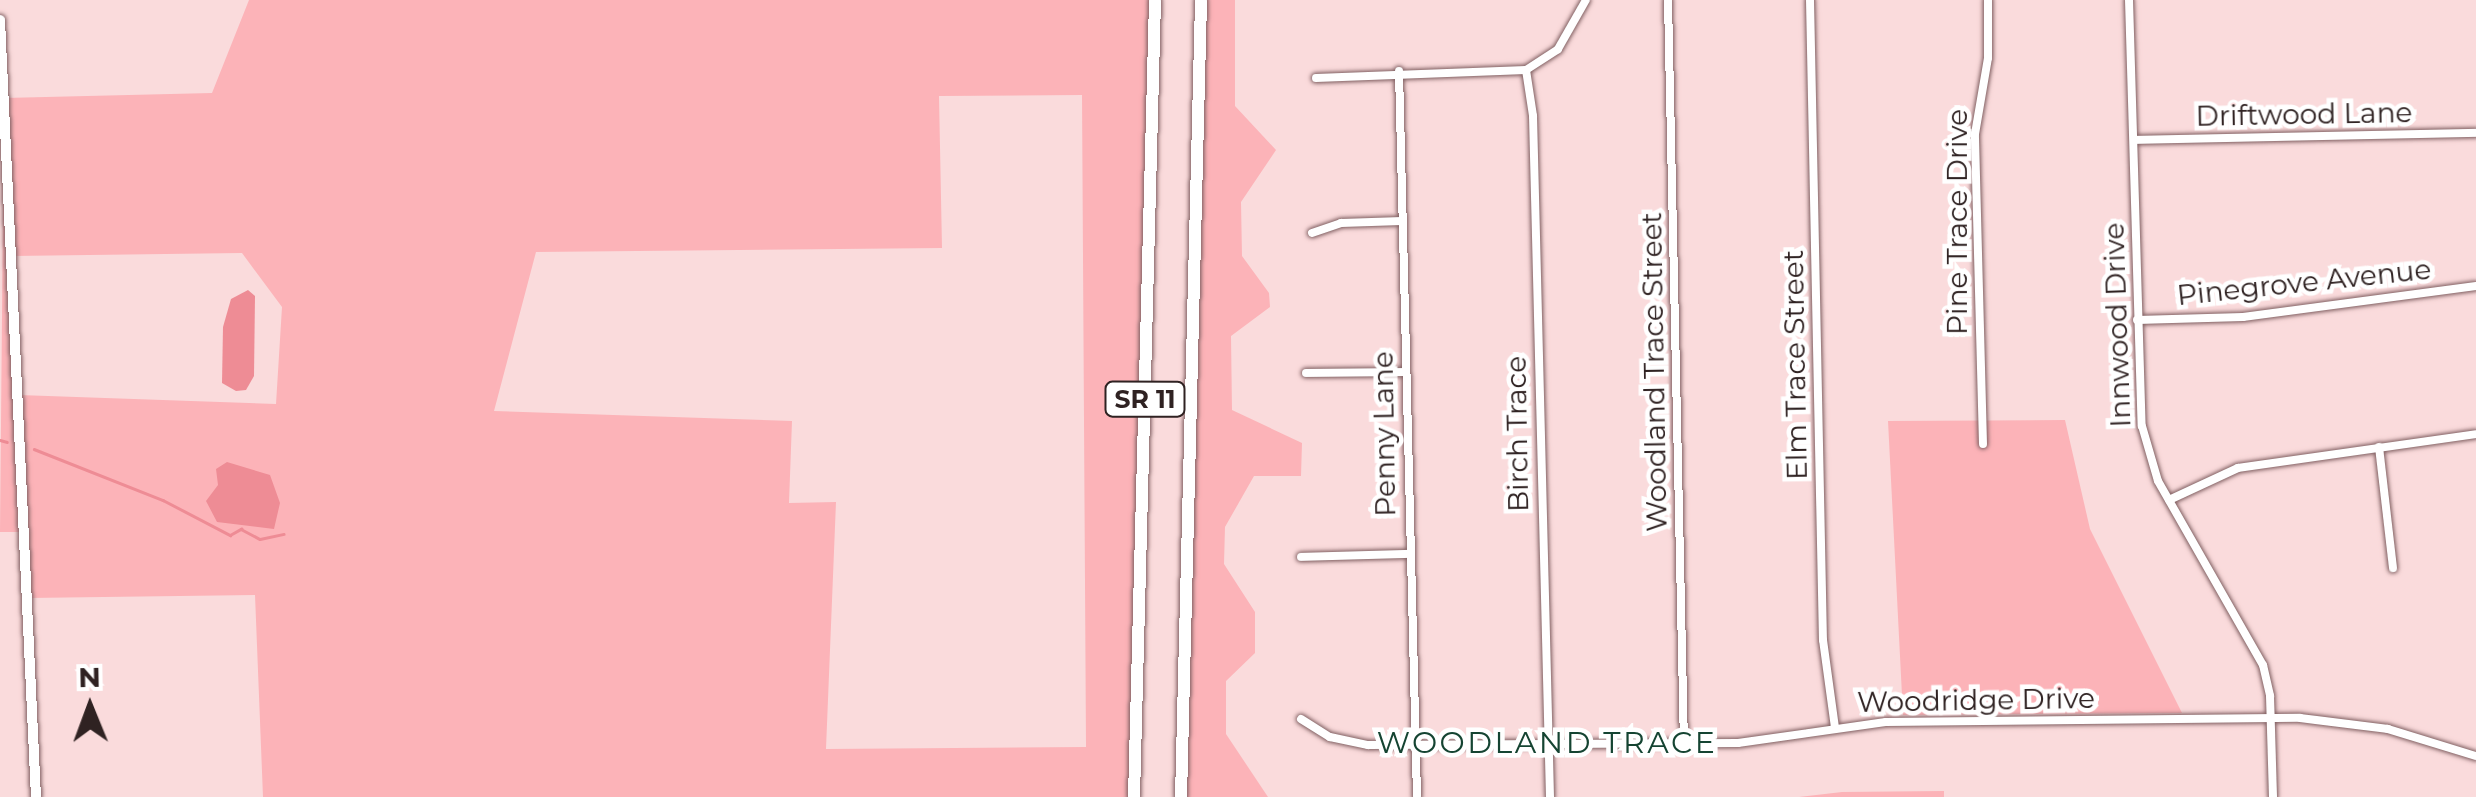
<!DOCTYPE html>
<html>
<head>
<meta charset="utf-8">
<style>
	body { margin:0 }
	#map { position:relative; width:2476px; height:797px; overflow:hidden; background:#fadbdc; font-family:Montserrat,sans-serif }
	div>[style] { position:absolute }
	.green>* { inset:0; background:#fcb3b8 }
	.water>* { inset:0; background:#ee8c95 }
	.stream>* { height:2.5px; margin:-1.25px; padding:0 1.25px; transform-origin:1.25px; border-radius:1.25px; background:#ee8c95 }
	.roads { filter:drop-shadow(0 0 2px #816062) drop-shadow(0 0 2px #816062) }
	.street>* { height:8px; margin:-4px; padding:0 4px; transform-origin:4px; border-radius:4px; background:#fff }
	.secondary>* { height:10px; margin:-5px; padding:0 5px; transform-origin:5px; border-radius:5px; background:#fff }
	.highway>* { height:12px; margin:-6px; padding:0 6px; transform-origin:6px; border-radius:6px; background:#fff }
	span { translate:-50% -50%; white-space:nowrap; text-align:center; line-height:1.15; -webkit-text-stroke:9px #fff; paint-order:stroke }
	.shield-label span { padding:2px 8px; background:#fff; border:2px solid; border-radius:8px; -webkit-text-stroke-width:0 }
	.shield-label { font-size:25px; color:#2f2222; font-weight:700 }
	.street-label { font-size:28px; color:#2f2222 }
	.neighbourhood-label { font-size:30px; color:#154432; letter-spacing:2.5px }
	.north { position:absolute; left:40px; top:657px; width:100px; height:100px; -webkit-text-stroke:8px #fff; paint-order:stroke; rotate:359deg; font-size:28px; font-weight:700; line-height:40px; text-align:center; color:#2f2222 }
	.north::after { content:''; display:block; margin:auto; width:35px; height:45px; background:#2f2222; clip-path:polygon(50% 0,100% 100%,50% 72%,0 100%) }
</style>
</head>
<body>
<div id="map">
	<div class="green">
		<i style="clip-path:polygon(evenodd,249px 0,1155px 0,1134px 797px,263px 797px,255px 595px,28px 598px,24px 532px,0 532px,4px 98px,212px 93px,249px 0,1082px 95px,1086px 747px,826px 749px,836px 502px,789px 503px,792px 421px,494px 411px,536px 252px,942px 248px,939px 96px,1082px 95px,249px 0,242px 253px,282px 307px,276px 404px,19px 395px,12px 256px,242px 253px)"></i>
		<i style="clip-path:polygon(1201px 0,1235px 0,1235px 106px,1276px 150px,1241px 202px,1242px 256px,1269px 293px,1270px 307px,1231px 336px,1232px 410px,1302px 443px,1301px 476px,1254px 476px,1225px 527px,1224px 564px,1255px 612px,1255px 653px,1226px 681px,1226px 734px,1268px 797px,1181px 797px)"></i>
		<i style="clip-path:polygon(2065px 420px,2090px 529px,2182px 713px,1903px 715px,1888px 421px)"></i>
		<i style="clip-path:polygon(1944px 791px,1944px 797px,1799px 797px,1842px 792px)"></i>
	</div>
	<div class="water">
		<i style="clip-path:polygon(248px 290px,255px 296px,254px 376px,246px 390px,236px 391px,222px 383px,223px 327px,231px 299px)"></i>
		<i style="clip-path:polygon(227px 462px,270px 475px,280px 503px,274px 529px,217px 522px,206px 501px,218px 485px,216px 469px)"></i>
	</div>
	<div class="stream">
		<i style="left:0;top:440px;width:7px;rotate:16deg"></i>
		<i style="left:34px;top:449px;width:139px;rotate:21.6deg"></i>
		<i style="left:163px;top:500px;width:76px;rotate:27.6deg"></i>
		<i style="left:230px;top:535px;width:13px;rotate:-29deg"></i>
		<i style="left:241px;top:529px;width:21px;rotate:28deg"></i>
		<i style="left:260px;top:539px;width:24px;rotate:-12deg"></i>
	</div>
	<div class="roads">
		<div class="street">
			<i style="left:1668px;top:0;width:743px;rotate:88.77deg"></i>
			<i style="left:1810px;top:0;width:640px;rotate:88.84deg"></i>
			<i style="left:1823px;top:640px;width:89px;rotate:82.2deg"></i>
			<i style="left:2129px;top:0;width:426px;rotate:88.3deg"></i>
			<i style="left:2142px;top:426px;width:57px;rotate:73.8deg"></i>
			<i style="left:2158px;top:481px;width:212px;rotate:60.3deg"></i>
			<i style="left:2263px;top:665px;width:32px;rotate:77deg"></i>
			<i style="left:2270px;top:696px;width:101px;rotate:88.3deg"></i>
			<i style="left:1526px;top:70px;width:47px;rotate:81.3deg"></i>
			<i style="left:1533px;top:116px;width:681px;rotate:88.57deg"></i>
			<i style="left:1399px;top:71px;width:726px;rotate:88.58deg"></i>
			<i style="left:1316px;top:78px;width:210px;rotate:-2.2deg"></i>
			<i style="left:1526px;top:70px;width:38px;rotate:-33deg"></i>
			<i style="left:1558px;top:49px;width:56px;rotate:-60.3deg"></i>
			<i style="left:2134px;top:140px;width:342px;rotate:-1.2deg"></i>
			<i style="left:1312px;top:233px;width:31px;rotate:-19deg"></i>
			<i style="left:1341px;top:223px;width:61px;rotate:-1.9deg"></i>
			<i style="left:2137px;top:320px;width:106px;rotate:-1.6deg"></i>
			<i style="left:2243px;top:317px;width:235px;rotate:-7.6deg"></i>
			<i style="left:1306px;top:373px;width:98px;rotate:-0.6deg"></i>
			<i style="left:1983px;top:444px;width:310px;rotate:-91.5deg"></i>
			<i style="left:1975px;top:134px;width:77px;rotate:-80.3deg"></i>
			<i style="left:1988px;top:58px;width:58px;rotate:-90deg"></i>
			<i style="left:2379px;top:447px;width:122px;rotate:83.4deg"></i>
			<i style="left:2169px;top:500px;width:76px;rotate:-24.9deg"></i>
			<i style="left:2238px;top:468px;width:240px;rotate:-8.1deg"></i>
			<i style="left:1301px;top:557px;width:108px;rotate:-1.6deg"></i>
			<i style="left:1301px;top:719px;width:34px;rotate:32deg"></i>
			<i style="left:1330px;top:737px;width:39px;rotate:12deg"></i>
			<i style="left:1368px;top:745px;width:370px;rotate:-0.3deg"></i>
			<i style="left:1738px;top:743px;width:149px;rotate:-8.1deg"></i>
			<i style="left:1886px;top:722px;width:414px;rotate:-0.6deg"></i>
			<i style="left:2300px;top:718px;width:89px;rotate:7.1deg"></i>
			<i style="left:2388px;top:729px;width:92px;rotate:17.1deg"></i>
		</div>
		<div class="secondary">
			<i style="left:0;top:20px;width:778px;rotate:87.35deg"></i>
		</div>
		<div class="highway">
			<i style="left:1134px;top:797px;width:797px;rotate:-88.49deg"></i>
			<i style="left:1181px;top:797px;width:797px;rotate:-88.56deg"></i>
		</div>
	</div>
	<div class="shield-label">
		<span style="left:1145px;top:399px">SR 11</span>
	</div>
	<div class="street-label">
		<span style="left:2304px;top:114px;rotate:-1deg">Driftwood Lane</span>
		<span style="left:1957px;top:222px;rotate:-90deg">Pine Trace Drive</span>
		<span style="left:2304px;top:282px;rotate:-6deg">Pinegrove Avenue</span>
		<span style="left:2117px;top:325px;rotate:-92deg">Innwood Drive</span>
		<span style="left:1795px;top:365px;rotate:-91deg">Elm Trace Street</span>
		<span style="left:1654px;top:372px;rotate:-91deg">Woodland Trace Street</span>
		<span style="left:1384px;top:434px;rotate:-91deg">Penny Lane</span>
		<span style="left:1517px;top:434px;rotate:-91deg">Birch Trace</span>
		<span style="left:1976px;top:700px;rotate:-1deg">Woodridge Drive</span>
	</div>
	<div class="neighbourhood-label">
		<span style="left:1547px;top:743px">WOODLAND TRACE</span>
	</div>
	<div class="north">N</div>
</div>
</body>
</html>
